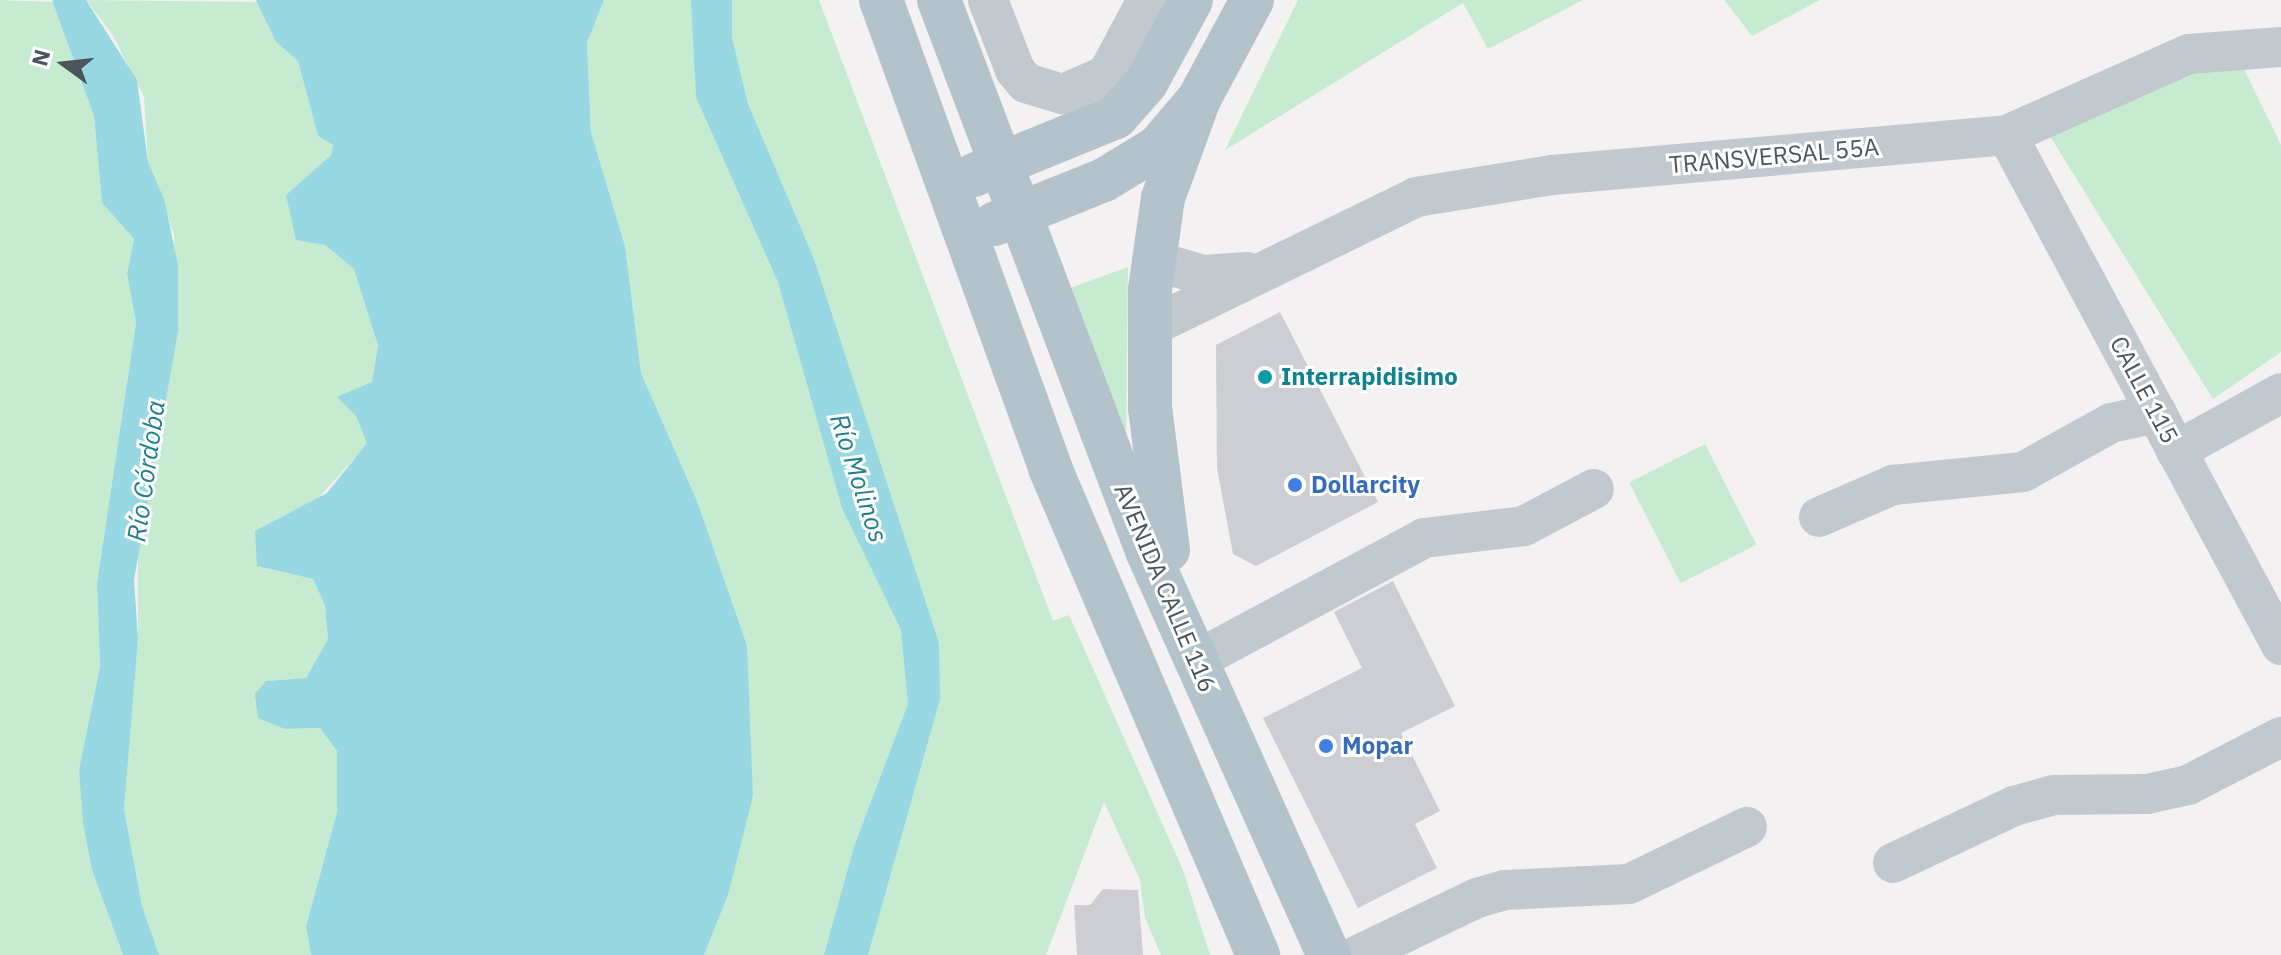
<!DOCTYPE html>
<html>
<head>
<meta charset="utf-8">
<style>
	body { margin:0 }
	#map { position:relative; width:2281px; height:955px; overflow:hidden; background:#f3f1f1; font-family:"IBM Plex Sans",sans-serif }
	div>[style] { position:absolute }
	.green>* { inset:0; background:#c6ebd1; transform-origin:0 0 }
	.water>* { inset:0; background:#98d8e2 }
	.building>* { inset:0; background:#ccced3 }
	.minor>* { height:40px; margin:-20px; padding:0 20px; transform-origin:20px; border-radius:20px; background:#c1c9ce }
	.major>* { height:44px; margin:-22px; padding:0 22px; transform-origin:22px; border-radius:22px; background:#b4c2cc }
	.dots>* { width:22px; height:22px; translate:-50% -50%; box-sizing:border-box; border:4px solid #fff; border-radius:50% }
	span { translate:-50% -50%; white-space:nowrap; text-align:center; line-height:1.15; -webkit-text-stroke:6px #fff; paint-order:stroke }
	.street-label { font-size:24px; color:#4b555c }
	.culture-label { font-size:24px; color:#0d838f; font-weight:700 }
	.left { translate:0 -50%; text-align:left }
	.shop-label { font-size:24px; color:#366cbe; font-weight:700 }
	.water-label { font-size:26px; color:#1d7f8e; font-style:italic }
	.north { position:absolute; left:24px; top:24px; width:80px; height:80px; -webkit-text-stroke:6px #fff; paint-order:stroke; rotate:285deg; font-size:22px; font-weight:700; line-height:32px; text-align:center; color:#4b555c }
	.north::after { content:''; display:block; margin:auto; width:28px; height:36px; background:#4b555c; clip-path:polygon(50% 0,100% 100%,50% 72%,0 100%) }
</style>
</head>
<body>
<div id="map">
	<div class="green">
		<i style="clip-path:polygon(0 0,53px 2px,94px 116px,102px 203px,134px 239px,127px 274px,136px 323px,97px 583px,100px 667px,79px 769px,92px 870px,123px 955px,0 955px)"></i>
		<i style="clip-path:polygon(86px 0,258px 2px,276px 42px,298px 61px,318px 136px,333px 145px,331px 155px,286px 195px,325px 245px,354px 269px,372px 311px,378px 345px,372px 383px,356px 416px,368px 443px,257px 566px,313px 579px,325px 606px,328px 639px,306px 678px,266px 681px,285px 729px,320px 728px,337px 751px,337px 812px,306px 925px,311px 955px,159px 955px,142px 906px,124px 809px,127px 716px,138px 638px,138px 548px,178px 332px,174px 235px,148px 162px,144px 97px,112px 34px)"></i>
		<i style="clip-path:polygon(604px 0,819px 0,1053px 621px,1069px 615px,1183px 870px,1210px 955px,1161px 955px,1145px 918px,1140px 880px,1104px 802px,1046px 955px,704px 955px,728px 895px,697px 501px,641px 373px,625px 246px,591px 132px,587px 43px)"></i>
		<i style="clip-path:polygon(1298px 0,1583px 0,1488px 49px,1463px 3px,1225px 150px)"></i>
		<i style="clip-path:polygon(1724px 0,1820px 0,1752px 36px)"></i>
		<i style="clip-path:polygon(2244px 69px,2281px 145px,2281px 352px,2213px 399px,2048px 133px,2180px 74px)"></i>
		<i style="clip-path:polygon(1128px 267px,1126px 454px,1065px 290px)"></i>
		<i style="left:1705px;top:444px;width:113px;height:85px;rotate:63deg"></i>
	</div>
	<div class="water">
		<i style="clip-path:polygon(52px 0,86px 0,137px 80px,148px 162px,164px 199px,178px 265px,178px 332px,134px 580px,138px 638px,124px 809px,142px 906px,159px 955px,123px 955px,92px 870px,83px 822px,79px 769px,100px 667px,97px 583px,136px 323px,127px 274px,134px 239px,102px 203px,94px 116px)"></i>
		<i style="clip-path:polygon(256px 0,604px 0,587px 43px,591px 132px,625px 246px,641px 373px,697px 501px,747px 646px,753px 796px,728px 895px,704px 955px,311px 955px,306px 926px,337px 812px,337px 751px,320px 728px,285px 729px,258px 718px,255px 694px,266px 681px,306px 678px,328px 639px,325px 606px,313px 579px,257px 566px,255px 531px,327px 493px,367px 443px,356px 416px,337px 397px,372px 382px,378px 345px,354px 269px,325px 245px,296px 240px,286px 195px,331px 155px,333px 145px,318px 136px,298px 61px,276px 42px)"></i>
		<i style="clip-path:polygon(691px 0,732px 0,732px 38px,748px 104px,814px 259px,939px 643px,940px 699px,868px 955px,824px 955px,854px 847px,908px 704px,901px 630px,842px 508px,778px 282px,696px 97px)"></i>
	</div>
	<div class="building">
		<i style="clip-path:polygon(1280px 312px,1378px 502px,1256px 566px,1233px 554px,1217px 468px,1216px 345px)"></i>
		<i style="clip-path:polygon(1393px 581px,1455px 706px,1401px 733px,1440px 811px,1415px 824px,1437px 868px,1358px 908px,1263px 718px,1362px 668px,1334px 612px)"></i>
		<i style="clip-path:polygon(1103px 889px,1138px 890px,1143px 955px,1077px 955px,1074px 905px,1090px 905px)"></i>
	</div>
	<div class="minor">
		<i style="left:988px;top:0;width:75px;rotate:68.9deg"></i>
		<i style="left:1015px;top:70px;width:17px;rotate:50deg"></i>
		<i style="left:1026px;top:83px;width:39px;rotate:17deg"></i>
		<i style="left:1063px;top:94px;width:48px;rotate:-23.4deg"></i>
		<i style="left:1107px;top:75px;width:85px;rotate:-61.9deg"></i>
		<i style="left:2007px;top:135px;width:579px;rotate:61.75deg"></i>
		<i style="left:1152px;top:260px;width:53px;rotate:16.4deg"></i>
		<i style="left:1203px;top:275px;width:44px;rotate:-3.9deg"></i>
		<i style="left:1148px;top:328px;width:298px;rotate:-26deg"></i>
		<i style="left:1416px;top:197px;width:138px;rotate:-9.2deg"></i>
		<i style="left:1552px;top:175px;width:457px;rotate:-5deg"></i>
		<i style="left:2007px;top:135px;width:199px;rotate:-24deg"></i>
		<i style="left:2189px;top:54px;width:92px;rotate:-4.4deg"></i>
		<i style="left:2176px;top:451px;width:120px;rotate:-28.9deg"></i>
		<i style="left:1819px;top:517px;width:81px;rotate:-23.4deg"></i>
		<i style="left:1893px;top:485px;width:131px;rotate:-5.7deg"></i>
		<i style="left:2023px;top:472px;width:101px;rotate:-29.1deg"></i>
		<i style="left:2111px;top:423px;width:47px;rotate:-12.3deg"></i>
		<i style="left:1195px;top:661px;width:260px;rotate:-28.2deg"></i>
		<i style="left:1424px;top:538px;width:101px;rotate:-6.8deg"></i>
		<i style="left:1524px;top:526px;width:79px;rotate:-27.9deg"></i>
		<i style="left:1893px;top:863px;width:134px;rotate:-25.2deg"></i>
		<i style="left:2014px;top:806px;width:41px;rotate:-15.4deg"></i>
		<i style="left:2054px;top:795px;width:93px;rotate:-0.6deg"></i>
		<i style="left:2147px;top:794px;width:42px;rotate:-12.4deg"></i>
		<i style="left:2188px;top:785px;width:105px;rotate:-27.3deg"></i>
		<i style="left:1358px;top:955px;width:132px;rotate:-25.6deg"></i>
		<i style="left:1477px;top:898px;width:29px;rotate:-16deg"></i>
		<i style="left:1505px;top:890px;width:124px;rotate:-2.8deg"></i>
		<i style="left:1629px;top:884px;width:131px;rotate:-25.8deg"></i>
	</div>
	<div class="major">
		<i style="left:881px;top:0;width:498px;rotate:70.1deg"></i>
		<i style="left:1050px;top:468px;width:530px;rotate:66.87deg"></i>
		<i style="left:939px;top:0;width:591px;rotate:69.3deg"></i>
		<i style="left:1148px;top:553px;width:441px;rotate:65.8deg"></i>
		<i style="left:974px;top:175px;width:153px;rotate:-22.2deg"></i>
		<i style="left:1116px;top:117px;width:45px;rotate:-48.6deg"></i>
		<i style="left:1146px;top:83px;width:94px;rotate:-61.5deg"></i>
		<i style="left:994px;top:224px;width:118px;rotate:-21.8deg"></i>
		<i style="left:1104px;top:180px;width:63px;rotate:-31.4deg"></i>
		<i style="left:1158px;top:147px;width:63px;rotate:-49.5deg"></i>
		<i style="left:1199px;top:99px;width:112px;rotate:-61.8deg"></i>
		<i style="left:1168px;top:550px;width:143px;rotate:-97.2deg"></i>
		<i style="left:1150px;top:408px;width:118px;rotate:-90deg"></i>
		<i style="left:1150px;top:290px;width:93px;rotate:-82deg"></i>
		<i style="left:1163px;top:198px;width:105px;rotate:-70deg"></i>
	</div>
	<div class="dots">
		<i style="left:1265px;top:377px;background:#0f9aa8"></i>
		<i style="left:1295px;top:485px;background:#3f7fe0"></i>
		<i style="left:1326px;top:746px;background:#3f7fe0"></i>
	</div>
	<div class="street-label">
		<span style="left:1774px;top:156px;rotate:-5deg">TRANSVERSAL 55A</span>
		<span style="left:2144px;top:390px;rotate:62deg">CALLE 115</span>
		<span style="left:1165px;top:588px;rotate:67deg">AVENIDA CALLE 116</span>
	</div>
	<div class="culture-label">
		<span class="left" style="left:1281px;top:377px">Interrapidisimo</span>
	</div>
	<div class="shop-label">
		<span class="left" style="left:1311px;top:485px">Dollarcity</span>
		<span class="left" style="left:1342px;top:746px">Mopar</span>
	</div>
	<div class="water-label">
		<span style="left:146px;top:471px;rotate:-82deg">Río Córdoba</span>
		<span style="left:859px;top:478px;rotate:72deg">Río Molinos</span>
	</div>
	<div class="north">N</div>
</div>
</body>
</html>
